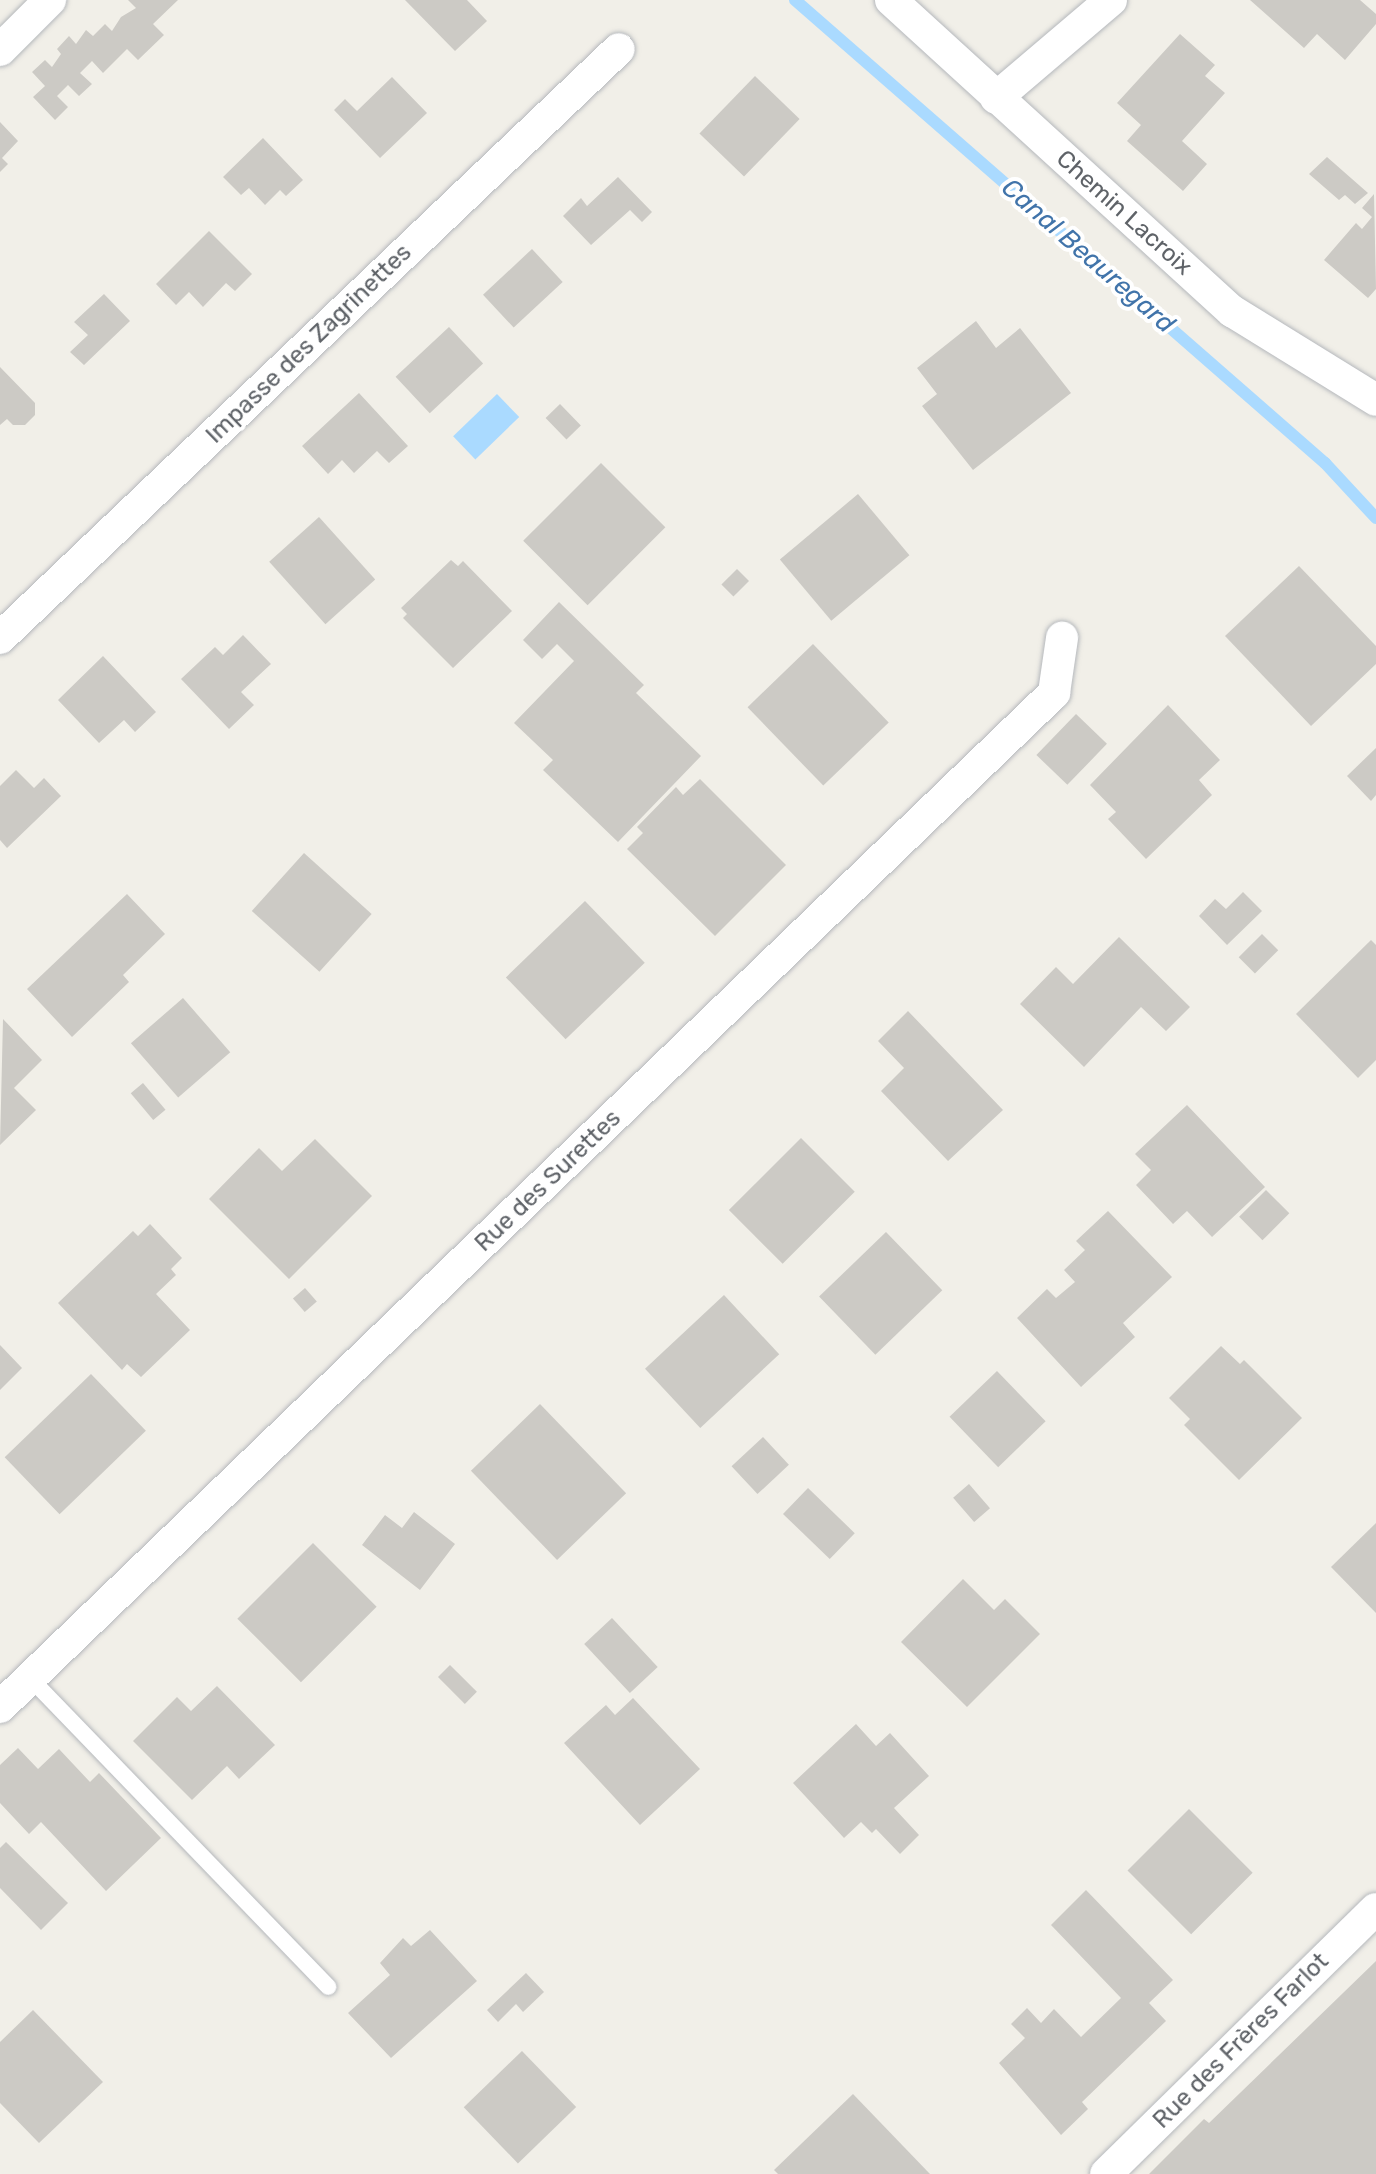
<!DOCTYPE html>
<html>
<head>
<meta charset="utf-8">
<style>
	body { margin:0 }
	#map { position:relative; width:1376px; height:2174px; overflow:hidden; background:#f1efe8; font-family:Rubik,sans-serif }
	div>[style] { position:absolute }
	.water>* { inset:0; background:#aadaff; transform-origin:0 0 }
	.stream>* { height:12px; margin:-6px; padding:0 6px; transform-origin:6px; border-radius:6px; background:#aadaff }
	.building>* { inset:0; background:#cccac5; transform-origin:0 0 }
	.roads { filter:drop-shadow(0 0 2px #b5b8bc) drop-shadow(0 0 2px #b5b8bc) }
	.lane>* { height:16px; margin:-8px; padding:0 8px; transform-origin:8px; border-radius:8px; background:#fff }
	.street>* { height:32px; margin:-16px; padding:0 16px; transform-origin:16px; border-radius:16px; background:#fff }
	span { translate:-50% -50%; white-space:nowrap; text-align:center; line-height:1.15; -webkit-text-stroke:8px #fff; paint-order:stroke }
	.street-label { font-size:24px; color:#5f6368 }
	.water-label { font-size:26px; color:#4174aa; font-style:italic }
</style>
</head>
<body>
<div id="map">
	<div class="water">
		<i style="left:497px;top:394px;width:32px;height:61px;rotate:46deg"></i>
	</div>
	<div class="stream">
		<i style="left:795px;top:0;width:704px;rotate:41.14deg"></i>
		<i style="left:1325px;top:463px;width:75px;rotate:47.2deg"></i>
	</div>
	<div class="building">
		<i style="clip-path:polygon(128px 0,178px 0,153px 24px,164px 35px,138px 60px,127px 49px,103px 73px,92px 61px,80px 73px,92px 84px,79px 96px,68px 85px,57px 96px,68px 107px,55px 120px,33px 97px,45px 86px,32px 72px,45px 60px,52px 67px,61px 54px,57px 49px,69px 36px,76px 44px,86px 30px,93px 36px,105px 24px,112px 31px,121px 17px,136px 8px)"></i>
		<i style="clip-path:polygon(405px 0,467px 0,487px 21px,455px 51px)"></i>
		<i style="clip-path:polygon(1250px 0,1360px 0,1376px 14px,1376px 24px,1345px 60px,1317px 34px,1304px 48px)"></i>
		<i style="clip-path:polygon(1180px 34px,1215px 65px,1205px 76px,1225px 93px,1182px 141px,1207px 164px,1183px 191px,1127px 141px,1141px 125px,1117px 103px)"></i>
		<i style="left:755px;top:76px;width:62px;height:80px;rotate:44deg"></i>
		<i style="clip-path:polygon(392px 77px,427px 113px,380px 158px,334px 110px,345px 99px,357px 111px)"></i>
		<i style="clip-path:polygon(0 122px,18px 141px,2px 158px,8px 164px,0 172px)"></i>
		<i style="clip-path:polygon(263px 138px,303px 180px,286px 196px,280px 190px,265px 205px,249px 188px,241px 195px,223px 177px)"></i>
		<i style="clip-path:polygon(1327px 157px,1368px 193px,1355px 204px,1345px 195px,1339px 200px,1309px 174px)"></i>
		<i style="clip-path:polygon(618px 177px,652px 212px,642px 222px,630px 210px,591px 245px,563px 216px,581px 198px,587px 206px)"></i>
		<i style="clip-path:polygon(1374px 194px,1376px 289px,1368px 298px,1324px 260px,1356px 223px,1362px 229px,1372px 217px,1362px 208px)"></i>
		<i style="clip-path:polygon(209px 231px,252px 274px,235px 291px,226px 283px,203px 307px,189px 292px,176px 305px,156px 284px)"></i>
		<i style="left:532px;top:249px;width:45px;height:67px;rotate:47deg"></i>
		<i style="clip-path:polygon(104px 294px,130px 321px,84px 365px,70px 352px,88px 335px,74px 322px)"></i>
		<i style="clip-path:polygon(976px 321px,996px 348px,1020px 328px,1071px 393px,973px 470px,922px 406px,937px 394px,917px 368px)"></i>
		<i style="left:449px;top:327px;width:50px;height:73px;rotate:47deg"></i>
		<i style="clip-path:polygon(0 367px,35px 403px,35px 415px,25px 425px,13px 425px,7px 419px,0 425px)"></i>
		<i style="clip-path:polygon(359px 393px,408px 446px,389px 463px,377px 451px,354px 473px,342px 460px,328px 474px,302px 446px)"></i>
		<i style="left:560px;top:404px;width:30px;height:20px;rotate:46deg"></i>
		<i style="left:601px;top:463px;width:91px;height:110px;rotate:45deg"></i>
		<i style="left:858px;top:494px;width:80px;height:102px;rotate:50deg"></i>
		<i style="left:319px;top:517px;width:84px;height:67px;rotate:48deg"></i>
		<i style="clip-path:polygon(451px 560px,458px 566px,463px 561px,512px 611px,453px 668px,403px 618px,407px 614px,401px 608px)"></i>
		<i style="clip-path:polygon(1299px 566px,1376px 646px,1376px 664px,1311px 726px,1225px 636px)"></i>
		<i style="left:737px;top:569px;width:17px;height:22px;rotate:45deg"></i>
		<i style="clip-path:polygon(559px 602px,644px 685px,636px 693px,701px 756px,618px 842px,543px 770px,553px 760px,514px 723px,574px 661px,557px 644px,542px 659px,523px 640px)"></i>
		<i style="clip-path:polygon(243px 635px,271px 664px,241px 692px,254px 705px,229px 729px,181px 679px,215px 647px,223px 655px)"></i>
		<i style="left:813px;top:644px;width:109px;height:91px;rotate:46deg"></i>
		<i style="clip-path:polygon(103px 656px,156px 712px,135px 732px,124px 720px,99px 743px,58px 700px)"></i>
		<i style="clip-path:polygon(1168px 705px,1220px 760px,1199px 780px,1212px 795px,1146px 859px,1108px 819px,1116px 812px,1090px 785px)"></i>
		<i style="left:1076px;top:714px;width:43px;height:57px;rotate:44deg"></i>
		<i style="clip-path:polygon(1376px 748px,1376px 795px,1371px 801px,1347px 776px)"></i>
		<i style="clip-path:polygon(16px 770px,34px 788px,44px 778px,61px 796px,7px 848px,0 840px,0 786px)"></i>
		<i style="clip-path:polygon(700px 779px,786px 865px,715px 936px,627px 849px,643px 833px,637px 827px,676px 787px,683px 795px)"></i>
		<i style="left:304px;top:853px;width:91px;height:78px;rotate:42deg"></i>
		<i style="clip-path:polygon(1243px 892px,1262px 911px,1227px 945px,1199px 916px,1215px 899px,1226px 909px)"></i>
		<i style="clip-path:polygon(127px 894px,165px 934px,123px 975px,129px 982px,72px 1037px,27px 989px)"></i>
		<i style="left:585px;top:901px;width:86px;height:110px;rotate:46deg"></i>
		<i style="left:1262px;top:934px;width:23px;height:33px;rotate:45deg"></i>
		<i style="clip-path:polygon(1119px 937px,1190px 1007px,1166px 1031px,1141px 1007px,1084px 1067px,1020px 1004px,1056px 967px,1073px 984px)"></i>
		<i style="clip-path:polygon(1371px 940px,1376px 945px,1376px 1060px,1358px 1078px,1296px 1014px)"></i>
		<i style="left:183px;top:998px;width:72px;height:69px;rotate:49deg"></i>
		<i style="clip-path:polygon(908px 1011px,1003px 1110px,948px 1161px,881px 1091px,904px 1068px,878px 1041px)"></i>
		<i style="clip-path:polygon(3px 1019px,42px 1060px,14px 1088px,36px 1110px,0 1145px)"></i>
		<i style="left:143px;top:1083px;width:35px;height:16px;rotate:50deg"></i>
		<i style="clip-path:polygon(1187px 1105px,1265px 1187px,1212px 1237px,1187px 1211px,1173px 1224px,1136px 1185px,1151px 1170px,1135px 1154px)"></i>
		<i style="left:801px;top:1138px;width:76px;height:102px;rotate:45deg"></i>
		<i style="clip-path:polygon(315px 1139px,372px 1196px,289px 1279px,209px 1199px,259px 1148px,282px 1171px)"></i>
		<i style="left:1266px;top:1190px;width:33px;height:38px;rotate:45deg"></i>
		<i style="clip-path:polygon(1108px 1211px,1172px 1277px,1123px 1323px,1135px 1337px,1081px 1387px,1017px 1318px,1047px 1289px,1056px 1298px,1075px 1282px,1064px 1270px,1085px 1250px,1076px 1241px)"></i>
		<i style="clip-path:polygon(150px 1224px,182px 1258px,171px 1269px,176px 1275px,156px 1294px,190px 1330px,141px 1377px,127px 1364px,122px 1370px,58px 1303px,133px 1231px,138px 1236px)"></i>
		<i style="left:886px;top:1232px;width:81px;height:93px;rotate:46deg"></i>
		<i style="left:305px;top:1288px;width:18px;height:16px;rotate:49deg"></i>
		<i style="left:724px;top:1295px;width:81px;height:108px;rotate:47deg"></i>
		<i style="clip-path:polygon(0 1345px,22px 1368px,0 1390px)"></i>
		<i style="clip-path:polygon(1221px 1346px,1240px 1364px,1244px 1360px,1302px 1418px,1239px 1480px,1184px 1425px,1190px 1419px,1169px 1398px)"></i>
		<i style="left:997px;top:1371px;width:70px;height:66px;rotate:46deg"></i>
		<i style="left:91px;top:1374px;width:79px;height:120px;rotate:46deg"></i>
		<i style="left:540px;top:1404px;width:124px;height:96px;rotate:46deg"></i>
		<i style="left:763px;top:1437px;width:38px;height:43px;rotate:47deg"></i>
		<i style="left:969px;top:1484px;width:32px;height:21px;rotate:49deg"></i>
		<i style="left:808px;top:1488px;width:65px;height:36px;rotate:44deg"></i>
		<i style="clip-path:polygon(414px 1512px,455px 1544px,420px 1590px,362px 1545px,385px 1515px,402px 1528px)"></i>
		<i style="clip-path:polygon(1376px 1523px,1376px 1613px,1331px 1567px)"></i>
		<i style="left:313px;top:1543px;width:90px;height:107px;rotate:45deg"></i>
		<i style="clip-path:polygon(963px 1579px,994px 1610px,1005px 1599px,1040px 1634px,967px 1707px,901px 1642px)"></i>
		<i style="left:612px;top:1618px;width:67px;height:38px;rotate:47deg"></i>
		<i style="left:450px;top:1665px;width:38px;height:17px;rotate:45deg"></i>
		<i style="clip-path:polygon(217px 1686px,275px 1745px,239px 1779px,227px 1766px,192px 1800px,133px 1741px,177px 1697px,191px 1711px)"></i>
		<i style="clip-path:polygon(633px 1698px,700px 1769px,640px 1825px,564px 1743px,606px 1705px,615px 1715px)"></i>
		<i style="clip-path:polygon(856px 1724px,876px 1746px,890px 1733px,929px 1776px,894px 1808px,919px 1835px,900px 1854px,876px 1829px,872px 1833px,861px 1822px,844px 1838px,793px 1783px)"></i>
		<i style="clip-path:polygon(18px 1748px,38px 1769px,59px 1749px,90px 1782px,99px 1773px,161px 1838px,106px 1891px,41px 1822px,29px 1834px,0 1803px,0 1765px)"></i>
		<i style="left:1189px;top:1809px;width:90px;height:87px;rotate:45deg"></i>
		<i style="clip-path:polygon(6px 1842px,68px 1903px,41px 1930px,0 1888px,0 1848px)"></i>
		<i style="clip-path:polygon(1086px 1890px,1173px 1980px,1149px 2003px,1166px 2021px,1082px 2102px,1088px 2109px,1061px 2135px,999px 2063px,1025px 2038px,1011px 2024px,1027px 2008px,1041px 2023px,1054px 2009px,1081px 2037px,1121px 1998px,1051px 1925px)"></i>
		<i style="clip-path:polygon(430px 1930px,477px 1981px,391px 2058px,348px 2013px,390px 1975px,380px 1963px,403px 1938px,411px 1946px)"></i>
		<i style="clip-path:polygon(1376px 1961px,1376px 2174px,1149px 2174px,1204px 2119px,1209px 2123px)"></i>
		<i style="clip-path:polygon(526px 1973px,544px 1992px,523px 2012px,516px 2004px,498px 2022px,487px 2010px)"></i>
		<i style="clip-path:polygon(33px 2010px,103px 2082px,39px 2143px,0 2103px,0 2042px)"></i>
		<i style="left:522px;top:2051px;width:78px;height:81px;rotate:46deg"></i>
		<i style="clip-path:polygon(853px 2094px,930px 2174px,778px 2174px,774px 2170px)"></i>
	</div>
	<div class="roads">
		<div class="lane">
			<i style="left:31px;top:1679px;width:428px;rotate:46deg"></i>
		</div>
		<div class="street">
			<i style="left:891px;top:0;width:462px;rotate:42.4deg"></i>
			<i style="left:1232px;top:311px;width:169px;rotate:31.7deg"></i>
			<i style="left:0;top:50px;width:71px;rotate:-45deg"></i>
			<i style="left:996px;top:98px;width:151px;rotate:-40.4deg"></i>
			<i style="left:0;top:638px;width:854px;rotate:-43.58deg"></i>
			<i style="left:0;top:1707px;width:1463px;rotate:-43.89deg"></i>
			<i style="left:1054px;top:693px;width:56px;rotate:-81.7deg"></i>
			<i style="left:1106px;top:2174px;width:378px;rotate:-44.5deg"></i>
		</div>
	</div>
	<div class="street-label">
		<span style="left:1124px;top:213px;rotate:42deg">Chemin Lacroix</span>
		<span style="left:309px;top:344px;rotate:-44deg">Impasse des Zagrinettes</span>
		<span style="left:548px;top:1181px;rotate:-44deg">Rue des Surettes</span>
		<span style="left:1241px;top:2041px;rotate:-45deg">Rue des Frères Farlot</span>
	</div>
	<div class="water-label">
		<span style="left:1088px;top:256px;rotate:41deg">Canal Beauregard</span>
	</div>
</div>
</body>
</html>
